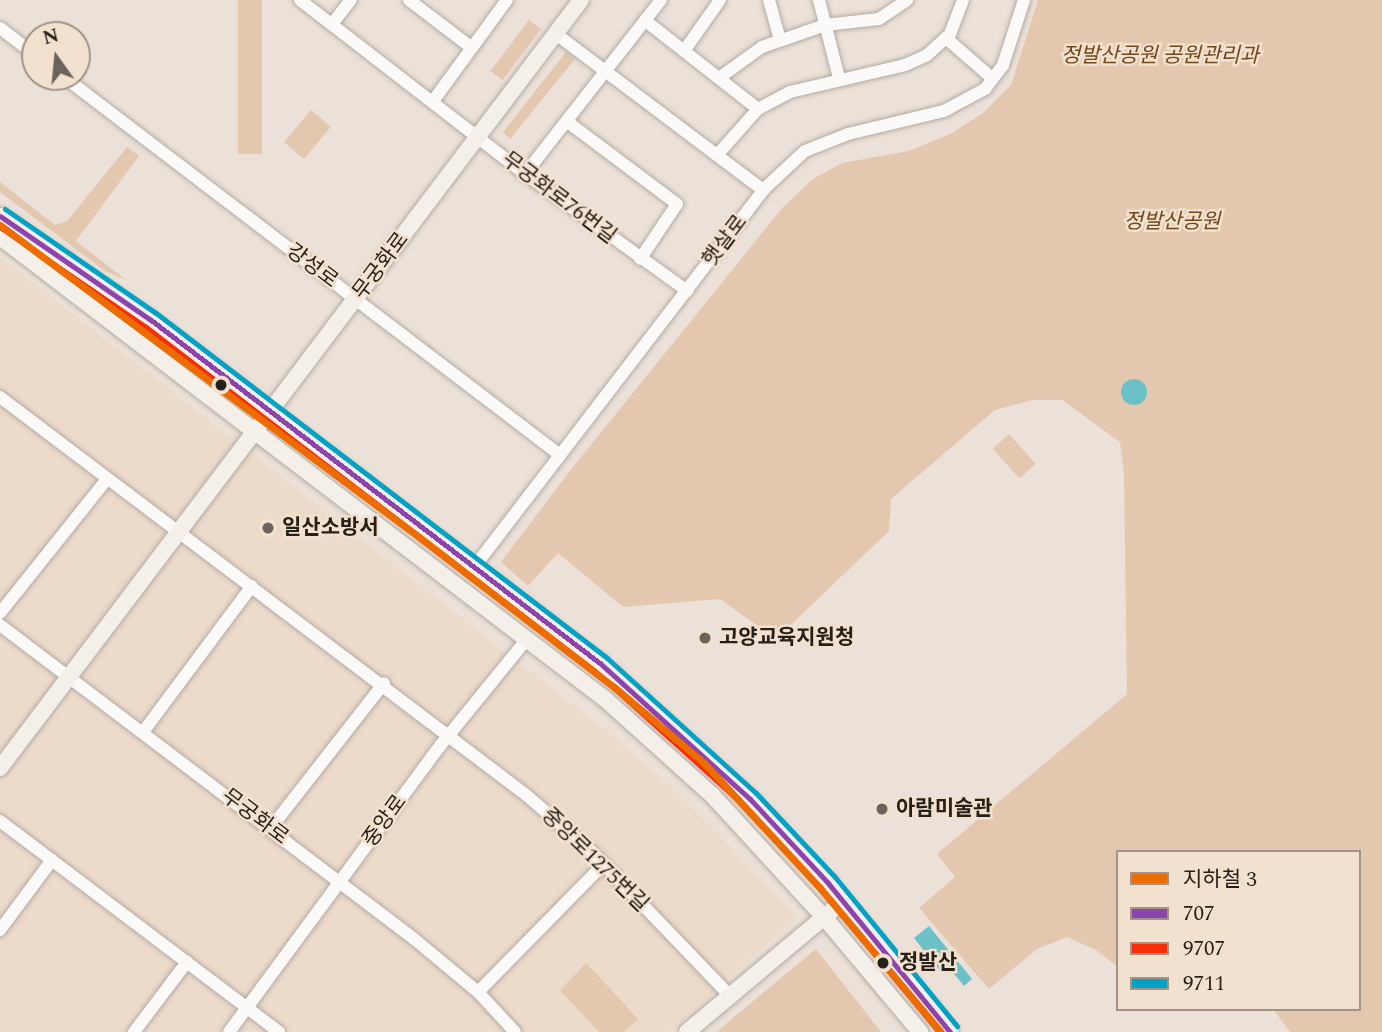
<!DOCTYPE html>
<html>
<head>
<meta charset="utf-8">
<style>
	body { margin:0 }
	#map { position:relative; width:1382px; height:1032px; overflow:hidden; background:#ebe1d8; font-family:Spectral,"Noto Sans KR",serif }
	div>[style] { position:absolute }
	.built>* { inset:0; background:#ecdaca }
	.green>* { inset:0; background:#e3c8af; transform-origin:0 0 }
	.water>* { inset:0; background:#6cc0c8 }
	.round { border-radius:50% }
	.roads { filter:drop-shadow(0 0 2px #b3aba4) drop-shadow(0 0 2px #b3aba4) }
	.minor>* { height:12px; margin:-6px; padding:0 6px; transform-origin:6px; border-radius:6px; background:#fcfaf9 }
	.major>* { height:16px; margin:-8px; padding:0 8px; transform-origin:8px; border-radius:8px; background:#f5efea }
	.bus-1>* { height:5px; margin:-2.5px; padding:0 2.5px; transform-origin:2.5px; border-radius:2.5px; background:#8e44ad }
	.bus-2>* { height:5px; margin:-2.5px; padding:0 2.5px; transform-origin:2.5px; border-radius:2.5px; background:#f72f08 }
	.bus-3>* { height:5px; margin:-2.5px; padding:0 2.5px; transform-origin:2.5px; border-radius:2.5px; background:#02a2c5 }
	.metro-1>* { height:7px; margin:-3.5px; padding:0 3.5px; transform-origin:3.5px; border-radius:3.5px; background:#ed6c00 }
	.dots>* { width:19px; height:19px; translate:-50% -50%; box-sizing:border-box; border:4px solid #f3e1d0; border-radius:50% }
	span { translate:-50% -50%; white-space:nowrap; text-align:center; line-height:1.15; -webkit-text-stroke:5px #f3e1d0; paint-order:stroke }
	.park-label { font-size:21px; color:#72481a; font-style:italic }
	.street-label { font-size:21px; color:#262019 }
	.poi-label { font-size:21px; color:#262019; font-weight:700 }
	.left { translate:0 -50%; text-align:left }
	.stop-label { font-size:21px; color:#262019; font-weight:700 }
	.legend { position:absolute; left:1116px; top:850px; width:245px; height:161px; box-sizing:border-box; background:#f3e1d0; border:2px solid #a19487; margin:0; padding:9px 12px; list-style:none; font-size:21px; color:#262019 }
	.legend li { display:flex; align-items:center; gap:14px; height:35px }
	.legend b { width:35px; border:2px solid #a19487 }
	.north { position:absolute; left:21px; top:21px; width:70px; height:70px; box-sizing:border-box; background:#f3e1d0; border:2px solid #a19487; border-radius:50%; rotate:345deg; font-size:19px; font-weight:700; line-height:28px; text-align:center; color:#262019 }
	.north::after { content:''; display:block; margin:auto; width:24px; height:32px; background:#6b645c; clip-path:polygon(50% 0,100% 100%,50% 72%,0 100%) }
</style>
</head>
<body>
<div id="map">
	<div class="built">
		<i style="clip-path:polygon(0 257px,610px 734px,679px 794px,797px 917px,670px 1032px,0 1032px)"></i>
	</div>
	<div class="green">
		<i style="left:238px;top:0;width:24px;height:154px"></i>
		<i style="clip-path:polygon(1038px 0,1382px 0,1382px 1032px,1290px 1032px,1273px 1009px,1359px 1009px,1359px 852px,1118px 852px,1118px 967px,1096px 950px,1067px 937px,1037px 949px,989px 989px,919px 908px,955px 877px,937px 854px,1127px 694px,1124px 473px,1120px 442px,1062px 400px,1032px 400px,995px 410px,891px 499px,889px 531px,776px 639px,720px 599px,623px 607px,558px 553px,528px 586px,501px 562px,569px 472px,783px 207px,813px 179px,842px 163px,909px 151px,952px 133px,983px 113px,1011px 85px)"></i>
		<i style="left:529px;top:20px;width:15px;height:64px;rotate:37deg"></i>
		<i style="clip-path:polygon(566px 52px,575px 59px,510px 139px,503px 132px)"></i>
		<i style="left:311px;top:110px;width:26px;height:42px;rotate:40deg"></i>
		<i style="clip-path:polygon(127px 147px,139px 156px,76px 241px,126px 280px,105px 271px,0 192px,0 182px,55px 225px,67px 221px)"></i>
		<i style="left:1009px;top:434px;width:40px;height:22px;rotate:48deg"></i>
		<i style="clip-path:polygon(816px 949px,881px 1032px,717px 1032px,734px 1017px)"></i>
		<i style="clip-path:polygon(586px 963px,638px 1019px,624px 1032px,599px 1032px,560px 990px)"></i>
	</div>
	<div class="water">
		<i class="round" style="left:1121px;top:379px;width:26px;height:26px"></i>
		<i style="clip-path:polygon(929px 926px,972px 979px,964px 986px,947px 965px,940px 971px,914px 938px)"></i>
	</div>
	<div class="roads">
		<div class="minor">
			<i style="left:300px;top:0;width:284px;rotate:37.7deg"></i>
			<i style="left:525px;top:174px;width:200px;rotate:35.8deg"></i>
			<i style="left:409px;top:0;width:79px;rotate:37.3deg"></i>
			<i style="left:769px;top:0;width:41px;rotate:74.6deg"></i>
			<i style="left:819px;top:0;width:81px;rotate:75.6deg"></i>
			<i style="left:647px;top:22px;width:141px;rotate:38.1deg"></i>
			<i style="left:332px;top:24px;width:31px;rotate:-52deg"></i>
			<i style="left:0;top:28px;width:44px;rotate:37.6deg"></i>
			<i style="left:556px;top:34px;width:259px;rotate:37deg"></i>
			<i style="left:946px;top:38px;width:62px;rotate:41.1deg"></i>
			<i style="left:684px;top:51px;width:62px;rotate:-54.8deg"></i>
			<i style="left:64px;top:77px;width:624px;rotate:37.31deg"></i>
			<i style="left:719px;top:78px;width:53px;rotate:-35.8deg"></i>
			<i style="left:762px;top:47px;width:67px;rotate:-19.2deg"></i>
			<i style="left:825px;top:25px;width:54px;rotate:-6.3deg"></i>
			<i style="left:879px;top:19px;width:34px;rotate:-34deg"></i>
			<i style="left:433px;top:101px;width:125px;rotate:-53.8deg"></i>
			<i style="left:569px;top:123px;width:135px;rotate:36.9deg"></i>
			<i style="left:677px;top:204px;width:66px;rotate:123.9deg"></i>
			<i style="left:718px;top:154px;width:60px;rotate:-48.4deg"></i>
			<i style="left:758px;top:109px;width:36px;rotate:-28deg"></i>
			<i style="left:790px;top:92px;width:118px;rotate:-13.2deg"></i>
			<i style="left:905px;top:65px;width:24px;rotate:-24deg"></i>
			<i style="left:927px;top:55px;width:31px;rotate:-42deg"></i>
			<i style="left:950px;top:34px;width:36px;rotate:-69deg"></i>
			<i style="left:525px;top:174px;width:221px;rotate:-52deg"></i>
			<i style="left:0;top:397px;width:658px;rotate:37.1deg"></i>
			<i style="left:525px;top:794px;width:90px;rotate:40.9deg"></i>
			<i style="left:593px;top:853px;width:198px;rotate:46.2deg"></i>
			<i style="left:475px;top:566px;width:474px;rotate:-52.5deg"></i>
			<i style="left:763px;top:190px;width:57px;rotate:-42.9deg"></i>
			<i style="left:805px;top:151px;width:46px;rotate:-21.6deg"></i>
			<i style="left:848px;top:134px;width:99px;rotate:-13.5deg"></i>
			<i style="left:944px;top:111px;width:47px;rotate:-28.2deg"></i>
			<i style="left:985px;top:89px;width:30px;rotate:-53deg"></i>
			<i style="left:1003px;top:65px;width:68px;rotate:-72.1deg"></i>
			<i style="left:0;top:613px;width:170px;rotate:-51.4deg"></i>
			<i style="left:0;top:625px;width:518px;rotate:37.16deg"></i>
			<i style="left:413px;top:938px;width:85px;rotate:39.7deg"></i>
			<i style="left:478px;top:992px;width:54px;rotate:47.2deg"></i>
			<i style="left:143px;top:732px;width:182px;rotate:-53.3deg"></i>
			<i style="left:0;top:821px;width:350px;rotate:37.1deg"></i>
			<i style="left:270px;top:829px;width:185px;rotate:-52deg"></i>
			<i style="left:0;top:930px;width:87px;rotate:-53.4deg"></i>
			<i style="left:478px;top:992px;width:180px;rotate:-45.5deg"></i>
			<i style="left:134px;top:1032px;width:88px;rotate:-52.9deg"></i>
			<i style="left:229px;top:1032px;width:355px;rotate:-53.6deg"></i>
			<i style="left:440px;top:746px;width:138px;rotate:-50.9deg"></i>
		</div>
		<div class="major">
			<i style="left:0;top:216px;width:183px;rotate:34.6deg"></i>
			<i style="left:151px;top:320px;width:566px;rotate:37.4deg"></i>
			<i style="left:601px;top:664px;width:201px;rotate:42.2deg"></i>
			<i style="left:750px;top:799px;width:115px;rotate:47.1deg"></i>
			<i style="left:828px;top:883px;width:193px;rotate:50.7deg"></i>
			<i style="left:0;top:237px;width:761px;rotate:37.37deg"></i>
			<i style="left:605px;top:699px;width:145px;rotate:41.9deg"></i>
			<i style="left:713px;top:796px;width:164px;rotate:47.5deg"></i>
			<i style="left:824px;top:917px;width:150px;rotate:50.1deg"></i>
			<i style="left:0;top:768px;width:963px;rotate:-52.89deg"></i>
			<i style="left:687px;top:1032px;width:204px;rotate:-40deg"></i>
		</div>
	</div>
	<div class="bus-1">
		<i style="left:0;top:216px;width:183px;rotate:34.6deg"></i>
		<i style="left:151px;top:320px;width:566px;rotate:37.4deg"></i>
		<i style="left:601px;top:664px;width:201px;rotate:42.2deg"></i>
		<i style="left:750px;top:799px;width:115px;rotate:47.1deg"></i>
		<i style="left:828px;top:883px;width:193px;rotate:50.7deg"></i>
	</div>
	<div class="bus-2">
		<i style="left:0;top:227px;width:177px;rotate:34.4deg"></i>
		<i style="left:146px;top:327px;width:566px;rotate:37.46deg"></i>
		<i style="left:595px;top:671px;width:200px;rotate:42deg"></i>
		<i style="left:744px;top:805px;width:114px;rotate:47.5deg"></i>
		<i style="left:821px;top:889px;width:185px;rotate:50.5deg"></i>
	</div>
	<div class="bus-3">
		<i style="left:5px;top:209px;width:183px;rotate:34.6deg"></i>
		<i style="left:156px;top:313px;width:568px;rotate:37.41deg"></i>
		<i style="left:607px;top:658px;width:201px;rotate:42.2deg"></i>
		<i style="left:756px;top:793px;width:115px;rotate:46.8deg"></i>
		<i style="left:835px;top:877px;width:193px;rotate:50.7deg"></i>
	</div>
	<div class="metro-1">
		<i style="left:0;top:225px;width:522px;rotate:36.67deg"></i>
		<i style="left:419px;top:537px;width:246px;rotate:37.6deg"></i>
		<i style="left:614px;top:687px;width:118px;rotate:40.2deg"></i>
		<i style="left:704px;top:763px;width:171px;rotate:47.1deg"></i>
		<i style="left:820px;top:888px;width:188px;rotate:50deg"></i>
	</div>
	<div class="dots">
		<i style="left:221px;top:385px;background:#262019"></i>
		<i style="left:268px;top:528px;background:#6b645c"></i>
		<i style="left:705px;top:638px;background:#6b645c"></i>
		<i style="left:882px;top:809px;background:#6b645c"></i>
		<i style="left:883px;top:963px;background:#262019"></i>
	</div>
	<div class="park-label">
		<span style="left:1160px;top:56px">정발산공원 공원관리과</span>
		<span style="left:1172px;top:222px">정발산공원</span>
	</div>
	<div class="street-label">
		<span style="left:559px;top:198px;rotate:37deg">무궁화로76번길</span>
		<span style="left:725px;top:241px;rotate:-53deg">햇살로</span>
		<span style="left:312px;top:266px;rotate:37deg">강성로</span>
		<span style="left:381px;top:266px;rotate:-53deg">무궁화로</span>
		<span style="left:255px;top:817px;rotate:37deg">무궁화로</span>
		<span style="left:385px;top:821px;rotate:-54deg">중앙로</span>
		<span style="left:595px;top:860px;rotate:44deg">중앙로1275번길</span>
	</div>
	<div class="poi-label">
		<span class="left" style="left:282px;top:528px">일산소방서</span>
		<span class="left" style="left:719px;top:638px">고양교육지원청</span>
		<span class="left" style="left:896px;top:809px">아람미술관</span>
	</div>
	<div class="stop-label">
		<span class="left" style="left:899px;top:963px">정발산</span>
	</div>
	<ul class="legend">
	<li><b style="height:9px;background:#ed6c00"></b>지하철 3</li>
	<li><b style="height:9px;background:#8e44ad"></b>707</li>
	<li><b style="height:9px;background:#f72f08"></b>9707</li>
	<li><b style="height:9px;background:#02a2c5"></b>9711</li>
	</ul>
	<div class="north">N</div>
</div>
</body>
</html>
